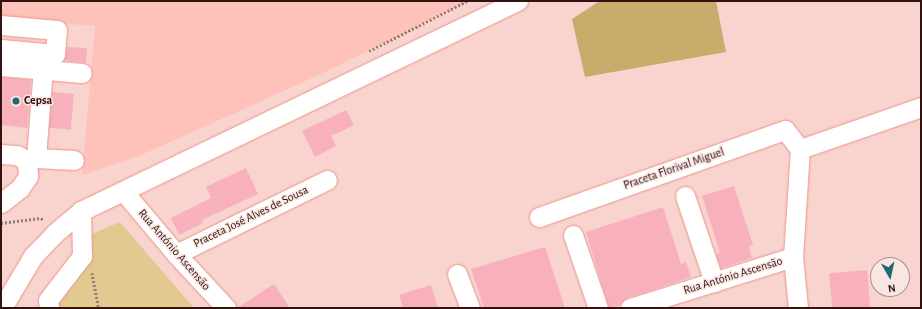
<!DOCTYPE html>
<html>
<head>
<meta charset="utf-8">
<style>
	body { margin:0 }
	#map { position:relative; width:922px; height:309px; overflow:hidden; background:#f9d4cf; font-family:"Alegreya Sans",sans-serif }
	div>[style] { position:absolute }
	.built>* { inset:0; background:#fec2ba }
	.green>* { inset:0; background:#e2c98f }
	.forest>* { inset:0; background:#c8ac6b }
	.building>* { inset:0; background:#f8b0bd; transform-origin:0 0 }
	.path>* { height:2.5px; margin-top:-1.25px; transform-origin:0; background:repeating-linear-gradient(90deg,#9b7975 0 2px,transparent 0 4px) }
	.roads { filter:drop-shadow(0 0 1px #ec958a) drop-shadow(0 0 1px #ec958a) }
	.minor>* { height:19px; margin:-9.5px; padding:0 9.5px; transform-origin:9.5px; border-radius:9.5px; background:#fff }
	.dots>* { width:11px; height:11px; translate:-50% -50%; box-sizing:border-box; border:2px solid #f9e6e3; border-radius:50% }
	span { translate:-50% -50%; white-space:nowrap; text-align:center; line-height:1.15; -webkit-text-stroke:3px #f9e6e3; paint-order:stroke }
	.poi-label { font-size:12px; color:#331310; font-weight:700 }
	.left { translate:0 -50%; text-align:left }
	.street-label { font-size:12px; color:#331310 }
	.frame { position:absolute; inset:0; border:2px solid #331310; pointer-events:none }
	.north { position:absolute; left:870px; top:257px; width:40px; height:40px; box-sizing:border-box; background:#f9e6e3; border:1px solid #aa928f; border-radius:50%; rotate:171deg; font-size:11px; font-weight:700; line-height:16px; text-align:center; color:#331310 }
	.north::after { content:''; display:block; margin:auto; width:14px; height:18px; background:#1e6972; clip-path:polygon(50% 0,100% 100%,50% 72%,0 100%) }
</style>
</head>
<body>
<div id="map">
	<div class="built">
		<i style="clip-path:polygon(1px 1px,471px 1px,306px 81px,139px 156px,82px 175px,95px 26px,1px 19px)"></i>
	</div>
	<div class="green">
		<i style="clip-path:polygon(120px 222px,194px 308px,49px 308px,82px 238px)"></i>
	</div>
	<div class="forest">
		<i style="clip-path:polygon(600px 1px,716px 1px,726px 52px,585px 77px,572px 19px)"></i>
	</div>
	<div class="building">
		<i style="clip-path:polygon(67px 47px,87px 48px,86px 63px,64px 60px)"></i>
		<i style="clip-path:polygon(1px 77px,31px 80px,27px 128px,1px 125px)"></i>
		<i style="left:52px;top:92px;width:22px;height:36px;rotate:5deg"></i>
		<i style="clip-path:polygon(346px 110px,354px 125px,331px 136px,336px 146px,315px 157px,302px 131px)"></i>
		<i style="clip-path:polygon(246px 168px,258px 194px,202px 220px,203px 223px,179px 235px,171px 218px,211px 198px,206px 187px)"></i>
		<i style="clip-path:polygon(734px 186px,753px 245px,749px 246px,752px 258px,721px 268px,716px 254px,720px 253px,702px 196px)"></i>
		<i style="clip-path:polygon(663px 207px,681px 264px,686px 262px,691px 277px,627px 298px,619px 306px,609px 308px,586px 232px)"></i>
		<i style="clip-path:polygon(545px 247px,565px 308px,484px 308px,471px 269px)"></i>
		<i style="left:867px;top:270px;width:38px;height:38px;rotate:85deg"></i>
		<i style="clip-path:polygon(274px 284px,290px 308px,237px 308px)"></i>
		<i style="clip-path:polygon(431px 285px,438px 308px,403px 308px,399px 295px)"></i>
	</div>
	<div class="path">
		<i style="left:369px;top:51px;width:110px;rotate:-27deg"></i>
		<i style="left:1px;top:223px;width:40px;rotate:-7.1deg"></i>
		<i style="left:41px;top:218px;width:4px;rotate:34deg"></i>
		<i style="left:92px;top:273px;width:36px;rotate:79deg"></i>
	</div>
	<div class="roads">
		<div class="minor">
			<i style="left:1px;top:25px;width:56px;rotate:5.1deg"></i>
			<i style="left:57px;top:30px;width:24px;rotate:95deg"></i>
			<i style="left:55px;top:54px;width:54px;rotate:-174.7deg"></i>
			<i style="left:1px;top:66px;width:81px;rotate:4.9deg"></i>
			<i style="left:1px;top:154px;width:16px;rotate:4deg"></i>
			<i style="left:17px;top:155px;width:12px;rotate:31deg"></i>
			<i style="left:27px;top:161px;width:9px;rotate:-18deg"></i>
			<i style="left:36px;top:158px;width:38px;rotate:3deg"></i>
			<i style="left:36px;top:158px;width:105px;rotate:-85.6deg"></i>
			<i style="left:123px;top:191px;width:82px;rotate:49.9deg"></i>
			<i style="left:176px;top:254px;width:74px;rotate:47.2deg"></i>
			<i style="left:685px;top:196px;width:91px;rotate:71.4deg"></i>
			<i style="left:1px;top:203px;width:24px;rotate:-38deg"></i>
			<i style="left:20px;top:188px;width:14px;rotate:-56deg"></i>
			<i style="left:28px;top:176px;width:15px;rotate:-94deg"></i>
			<i style="left:539px;top:217px;width:261px;rotate:-19.5deg"></i>
			<i style="left:785px;top:130px;width:24px;rotate:52deg"></i>
			<i style="left:573px;top:235px;width:77px;rotate:71.1deg"></i>
			<i style="left:176px;top:254px;width:168px;rotate:-26.1deg"></i>
			<i style="left:793px;top:257px;width:51px;rotate:84.4deg"></i>
			<i style="left:457px;top:274px;width:36px;rotate:69deg"></i>
			<i style="left:2px;top:308px;width:61px;rotate:-59.2deg"></i>
			<i style="left:33px;top:256px;width:32px;rotate:-46deg"></i>
			<i style="left:55px;top:233px;width:34px;rotate:-40deg"></i>
			<i style="left:81px;top:211px;width:485px;rotate:-25.7deg"></i>
			<i style="left:49px;top:308px;width:8px;rotate:-97deg"></i>
			<i style="left:48px;top:300px;width:56px;rotate:-52.3deg"></i>
			<i style="left:82px;top:256px;width:45px;rotate:-91.3deg"></i>
			<i style="left:630px;top:308px;width:171px;rotate:-17.4deg"></i>
			<i style="left:793px;top:257px;width:108px;rotate:-86.3deg"></i>
			<i style="left:800px;top:149px;width:128px;rotate:-19.1deg"></i>
		</div>
	</div>
	<div class="dots">
		<i style="left:16px;top:101px;background:#1e6972"></i>
	</div>
	<div class="poi-label">
		<span class="left" style="left:24px;top:101px">Cepsa</span>
	</div>
	<div class="street-label">
		<span style="left:674px;top:169px;rotate:-19deg">Praceta Florival Miguel</span>
		<span style="left:251px;top:217px;rotate:-26deg">Praceta José Alves de Sousa</span>
		<span style="left:174px;top:250px;rotate:49deg">Rua António Ascensão</span>
		<span style="left:733px;top:276px;rotate:-17deg">Rua António Ascensão</span>
	</div>
	<div class="frame"></div>
	<div class="north">N</div>
</div>
</body>
</html>
